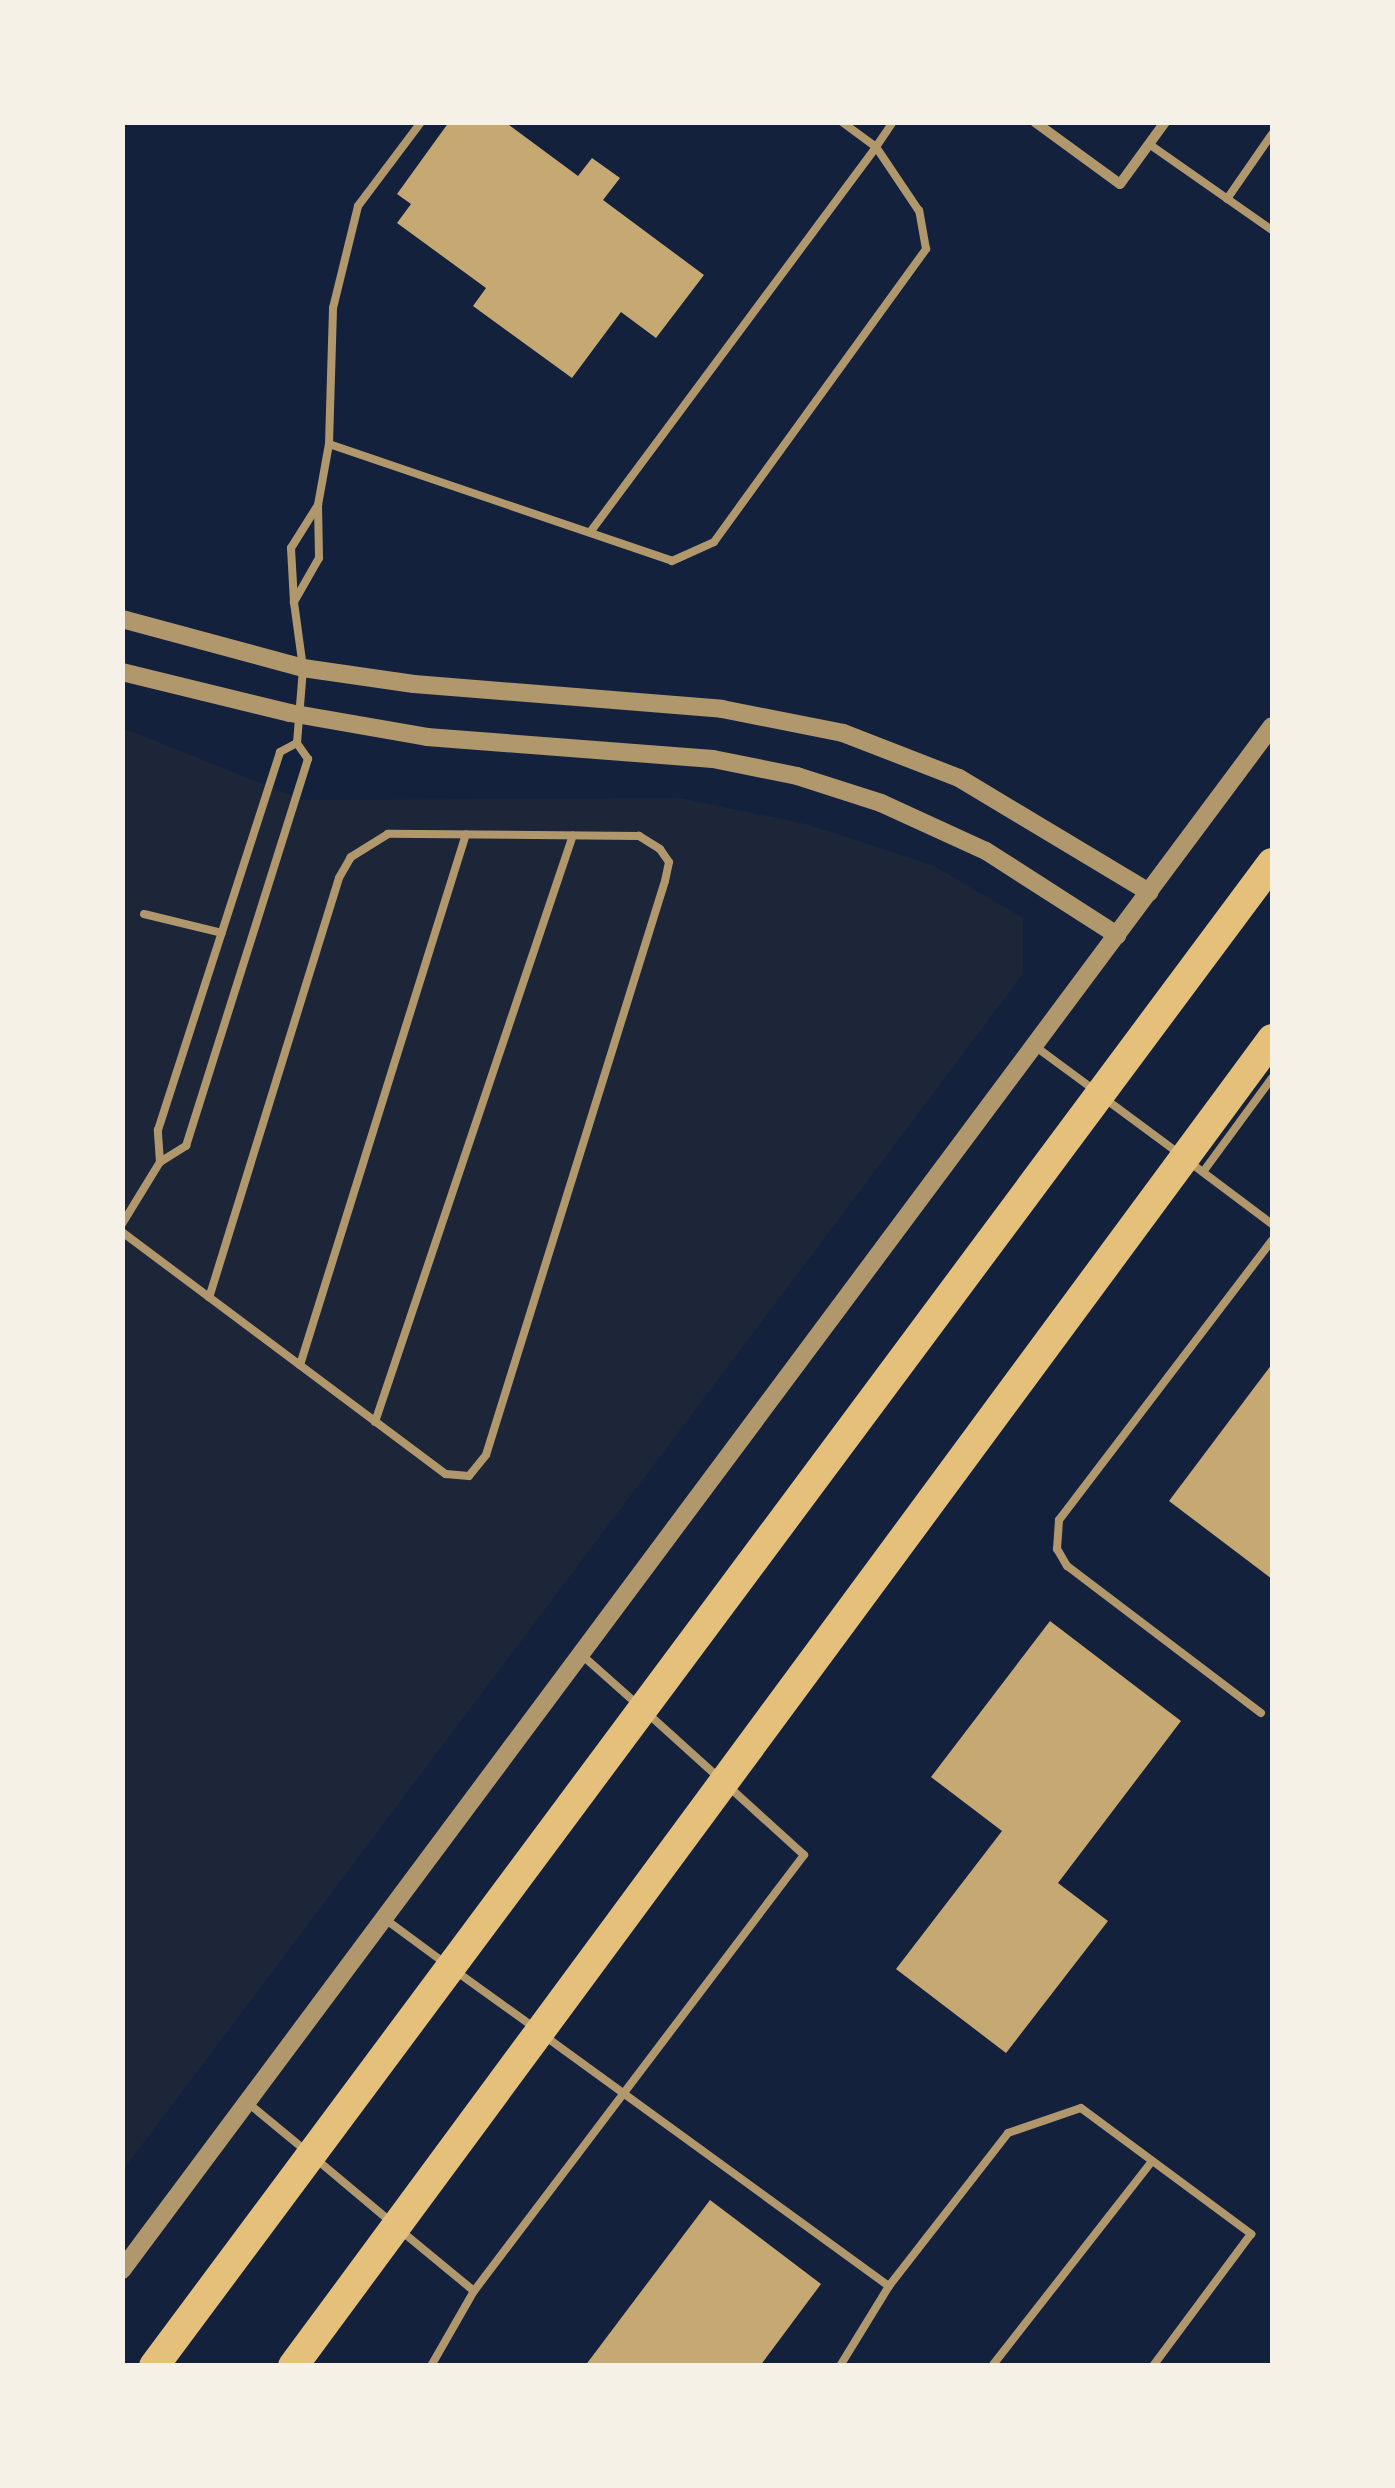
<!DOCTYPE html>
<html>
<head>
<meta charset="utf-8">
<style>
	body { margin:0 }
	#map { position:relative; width:1395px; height:2488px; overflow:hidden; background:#14213d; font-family:"DM Sans",sans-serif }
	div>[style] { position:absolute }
	.green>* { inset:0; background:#1d2539 }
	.building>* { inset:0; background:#c6a872 }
	.service>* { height:8px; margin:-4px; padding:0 4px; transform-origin:4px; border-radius:4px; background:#b1986c }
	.minor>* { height:10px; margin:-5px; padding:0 5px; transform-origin:5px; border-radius:5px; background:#b1986c }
	.tertiary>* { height:18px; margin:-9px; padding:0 9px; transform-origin:9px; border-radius:9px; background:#b1986c }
	.motorway>* { height:30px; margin:-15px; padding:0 15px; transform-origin:15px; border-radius:15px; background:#e5c07b }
	span { translate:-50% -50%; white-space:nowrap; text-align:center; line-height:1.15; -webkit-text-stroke:10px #f6f1e7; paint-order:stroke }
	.frame { position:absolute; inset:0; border:125px solid #f6f1e7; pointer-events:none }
</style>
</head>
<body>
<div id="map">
	<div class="green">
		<i style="clip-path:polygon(123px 728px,303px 800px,679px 798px,806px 824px,934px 866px,1023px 918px,1023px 974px,123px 2170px)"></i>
	</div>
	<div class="building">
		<i style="clip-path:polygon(449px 122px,505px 122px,578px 176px,592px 158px,620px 178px,603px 200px,704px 275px,656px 338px,621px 312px,572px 378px,473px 306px,486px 288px,397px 223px,411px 204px,397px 194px)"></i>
		<i style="clip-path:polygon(1272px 1364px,1272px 1579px,1169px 1501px)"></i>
		<i style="clip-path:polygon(1050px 1621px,1181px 1721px,1058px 1883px,1108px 1921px,1006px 2053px,896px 1969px,1002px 1831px,931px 1777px)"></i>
		<i style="clip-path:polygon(710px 2200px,821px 2284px,760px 2366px,585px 2366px)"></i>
	</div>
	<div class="service">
		<i style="left:1149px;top:144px;width:150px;rotate:35deg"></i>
		<i style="left:1227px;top:199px;width:79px;rotate:-55.3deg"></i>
		<i style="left:329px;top:444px;width:136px;rotate:-88.3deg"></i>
		<i style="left:333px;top:308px;width:105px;rotate:-76.2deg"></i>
		<i style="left:358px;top:206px;width:105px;rotate:-53.1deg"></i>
		<i style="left:318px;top:505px;width:62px;rotate:-79.8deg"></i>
		<i style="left:329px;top:444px;width:362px;rotate:18.8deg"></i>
		<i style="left:672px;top:561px;width:46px;rotate:-24.3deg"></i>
		<i style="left:714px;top:542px;width:362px;rotate:-54.1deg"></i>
		<i style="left:926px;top:249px;width:39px;rotate:-100deg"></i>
		<i style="left:919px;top:211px;width:77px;rotate:-123.9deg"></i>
		<i style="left:876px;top:147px;width:30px;rotate:-56deg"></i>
		<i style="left:591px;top:531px;width:478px;rotate:-53.4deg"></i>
		<i style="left:876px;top:147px;width:42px;rotate:-143.7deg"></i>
		<i style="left:144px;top:914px;width:80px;rotate:13.7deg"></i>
		<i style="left:1036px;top:1047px;width:71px;rotate:36.4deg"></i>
		<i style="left:1104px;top:1098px;width:91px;rotate:36.5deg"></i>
		<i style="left:1188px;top:1161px;width:105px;rotate:36.9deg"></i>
		<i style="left:160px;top:1162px;width:32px;rotate:-94deg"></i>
		<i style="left:158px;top:1130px;width:397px;rotate:-72.1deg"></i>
		<i style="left:280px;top:752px;width:19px;rotate:-28deg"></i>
		<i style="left:1203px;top:1172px;width:117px;rotate:-53.7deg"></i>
		<i style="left:122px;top:1224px;width:73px;rotate:-58.5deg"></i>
		<i style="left:160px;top:1162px;width:31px;rotate:-32deg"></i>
		<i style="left:186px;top:1146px;width:406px;rotate:-72.5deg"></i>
		<i style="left:308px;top:759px;width:19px;rotate:-125deg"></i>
		<i style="left:297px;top:743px;width:75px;rotate:-85.4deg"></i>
		<i style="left:303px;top:668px;width:67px;rotate:-97.8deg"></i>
		<i style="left:294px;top:602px;width:54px;rotate:-93.2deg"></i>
		<i style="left:291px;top:548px;width:51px;rotate:-57.9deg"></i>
		<i style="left:318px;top:505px;width:53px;rotate:88.9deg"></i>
		<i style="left:319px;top:558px;width:51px;rotate:119.6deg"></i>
		<i style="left:122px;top:1232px;width:404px;rotate:36.8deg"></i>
		<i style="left:446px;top:1474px;width:23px;rotate:5deg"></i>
		<i style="left:469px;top:1476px;width:27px;rotate:-51deg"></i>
		<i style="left:486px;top:1455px;width:601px;rotate:-72.68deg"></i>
		<i style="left:665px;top:881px;width:19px;rotate:-78deg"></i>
		<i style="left:669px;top:862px;width:16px;rotate:-125deg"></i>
		<i style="left:660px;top:849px;width:25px;rotate:-148deg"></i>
		<i style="left:639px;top:836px;width:251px;rotate:-179.5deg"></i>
		<i style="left:388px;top:834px;width:44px;rotate:148.1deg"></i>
		<i style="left:351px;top:857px;width:24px;rotate:120deg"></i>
		<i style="left:339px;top:878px;width:439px;rotate:107.2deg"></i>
		<i style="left:300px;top:1365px;width:556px;rotate:-72.64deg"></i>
		<i style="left:375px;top:1422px;width:619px;rotate:-71.36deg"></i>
		<i style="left:583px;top:1656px;width:71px;rotate:41.6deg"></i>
		<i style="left:646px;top:1712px;width:97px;rotate:42.1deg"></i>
		<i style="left:1261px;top:1713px;width:243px;rotate:-142.8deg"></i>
		<i style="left:1067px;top:1566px;width:20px;rotate:-120deg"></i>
		<i style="left:1057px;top:1549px;width:29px;rotate:-86deg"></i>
		<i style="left:1059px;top:1520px;width:352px;rotate:-52.7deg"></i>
		<i style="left:385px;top:1919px;width:76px;rotate:36.4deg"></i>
		<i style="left:457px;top:1972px;width:96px;rotate:35.7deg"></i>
		<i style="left:546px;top:2037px;width:424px;rotate:36deg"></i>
		<i style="left:889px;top:2286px;width:194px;rotate:-52.1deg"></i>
		<i style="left:1008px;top:2133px;width:77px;rotate:-18.9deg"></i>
		<i style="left:1081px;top:2108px;width:212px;rotate:36.5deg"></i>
		<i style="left:1251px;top:2234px;width:164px;rotate:126.6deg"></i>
		<i style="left:248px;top:2103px;width:74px;rotate:39.5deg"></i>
		<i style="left:316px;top:2159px;width:97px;rotate:40deg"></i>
		<i style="left:400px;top:2230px;width:96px;rotate:39.5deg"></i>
		<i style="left:431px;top:2366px;width:86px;rotate:-60.2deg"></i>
		<i style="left:474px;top:2291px;width:547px;rotate:-52.88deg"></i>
		<i style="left:804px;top:1855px;width:103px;rotate:-137.8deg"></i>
		<i style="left:840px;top:2366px;width:94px;rotate:-58.5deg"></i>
		<i style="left:992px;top:2366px;width:260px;rotate:-52deg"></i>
	</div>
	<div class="minor">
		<i style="left:1035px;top:122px;width:105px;rotate:36.1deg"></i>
		<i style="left:1120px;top:184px;width:77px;rotate:-54deg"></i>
	</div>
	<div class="tertiary">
		<i style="left:122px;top:619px;width:188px;rotate:15.1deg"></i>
		<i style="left:303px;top:668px;width:112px;rotate:8.2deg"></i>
		<i style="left:414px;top:684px;width:309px;rotate:4.6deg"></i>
		<i style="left:722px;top:709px;width:123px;rotate:11.2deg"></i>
		<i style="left:843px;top:733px;width:124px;rotate:21.2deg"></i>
		<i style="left:959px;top:778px;width:222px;rotate:31deg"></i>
		<i style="left:122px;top:672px;width:173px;rotate:13.7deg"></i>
		<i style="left:290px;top:713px;width:139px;rotate:9.9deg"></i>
		<i style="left:427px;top:737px;width:287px;rotate:4.4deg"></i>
		<i style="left:713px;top:759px;width:86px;rotate:11.4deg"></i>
		<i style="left:797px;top:776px;width:88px;rotate:17.8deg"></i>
		<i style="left:881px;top:803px;width:115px;rotate:24.6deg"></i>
		<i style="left:986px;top:851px;width:156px;rotate:32.7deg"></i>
		<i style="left:122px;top:2270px;width:1925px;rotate:-53.32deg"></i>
	</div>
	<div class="motorway">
		<i style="left:154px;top:2366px;width:1873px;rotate:-53.36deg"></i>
		<i style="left:293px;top:2366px;width:1649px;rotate:-53.58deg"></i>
	</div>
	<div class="frame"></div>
</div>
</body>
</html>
